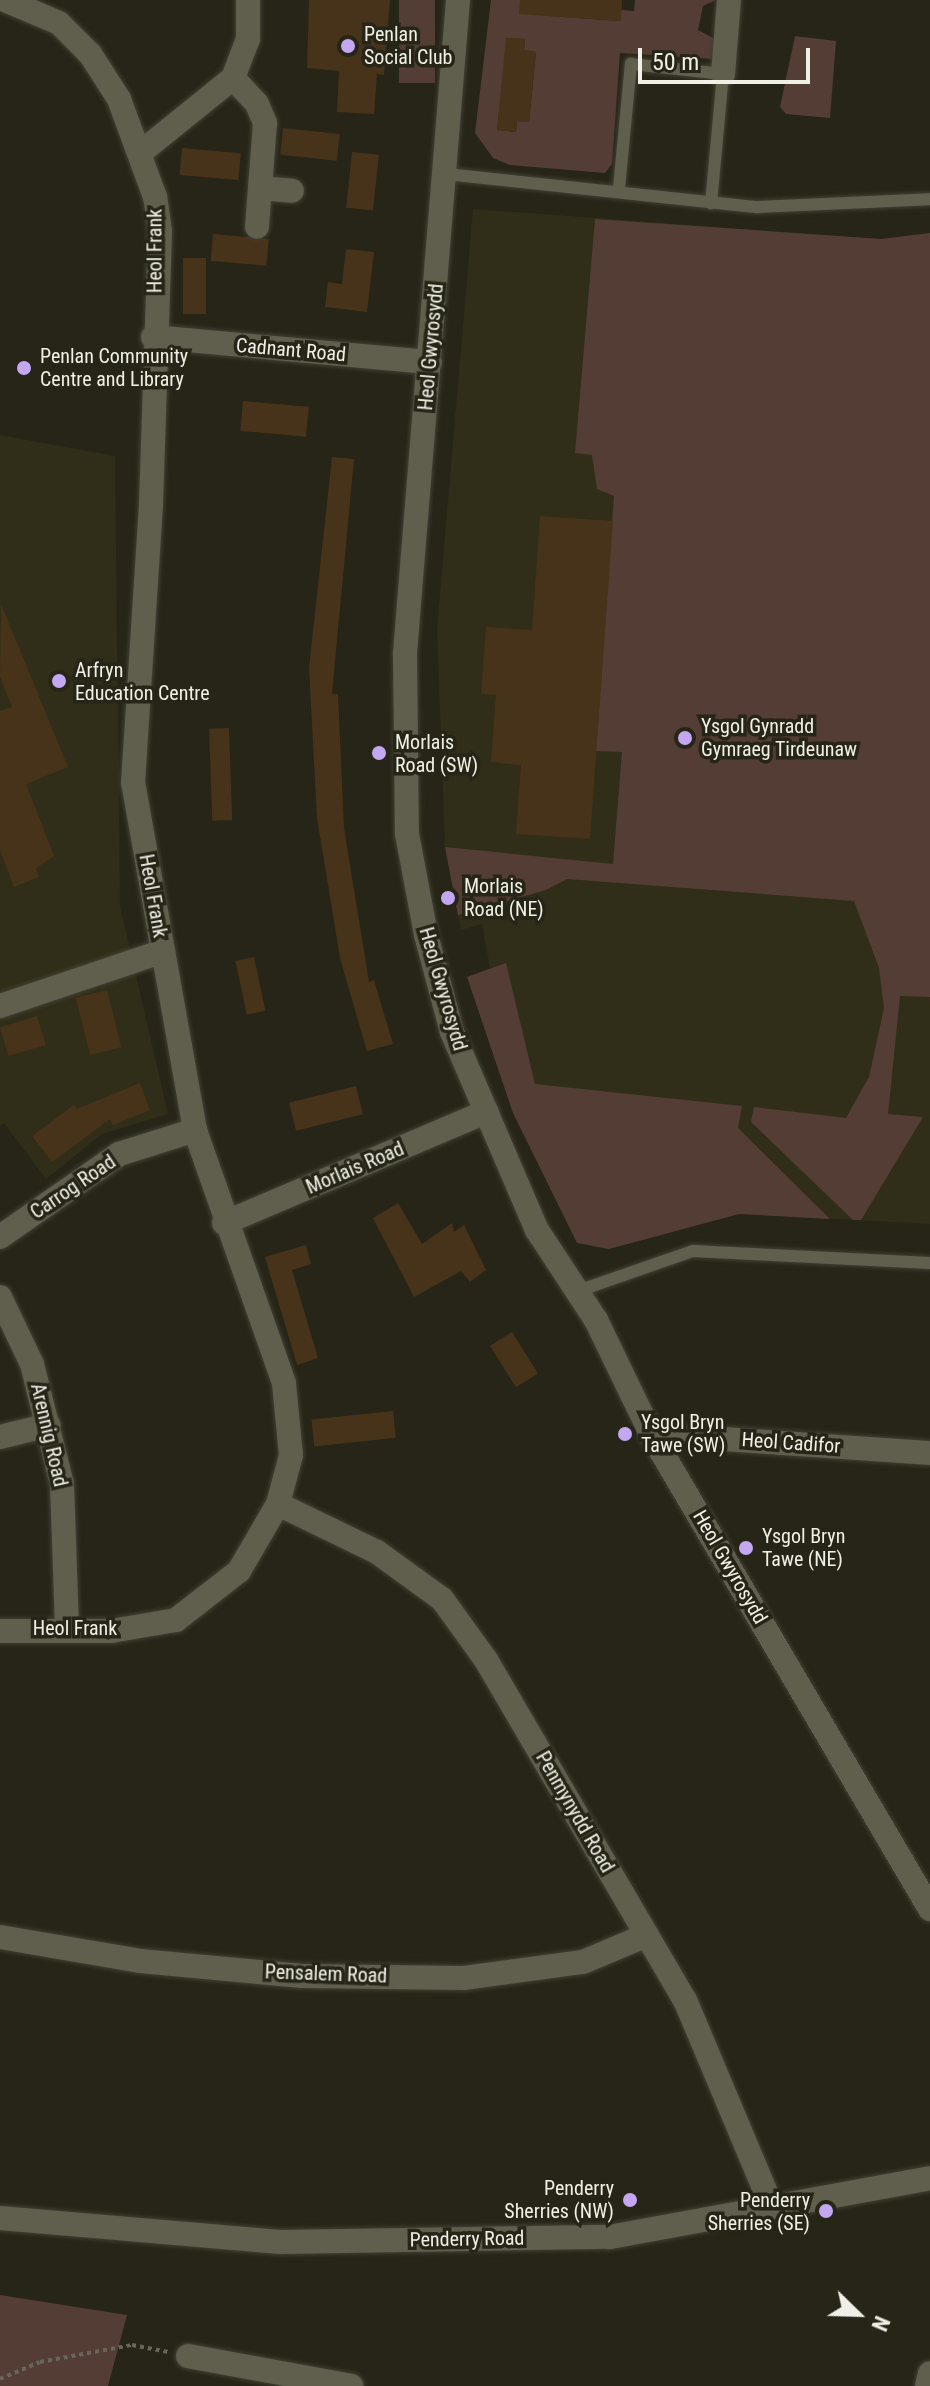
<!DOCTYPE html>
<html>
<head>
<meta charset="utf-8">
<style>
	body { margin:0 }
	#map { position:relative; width:930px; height:2386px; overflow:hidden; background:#262517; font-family:"Roboto Condensed",sans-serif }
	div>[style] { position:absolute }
	.built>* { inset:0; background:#302e18 }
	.green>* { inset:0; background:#543d35; transform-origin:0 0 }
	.building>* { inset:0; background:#473319; transform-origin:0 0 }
	.path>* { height:4px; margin-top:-2px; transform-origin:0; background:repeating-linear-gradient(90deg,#67665a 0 4px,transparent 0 8px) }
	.roads { filter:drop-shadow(0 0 2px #404035) drop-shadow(0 0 2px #404035) }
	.lane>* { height:12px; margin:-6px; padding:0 6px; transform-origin:6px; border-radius:6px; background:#605f4e }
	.street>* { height:24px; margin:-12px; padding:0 12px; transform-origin:12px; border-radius:12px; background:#605f4e }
	.secondary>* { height:24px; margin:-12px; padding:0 12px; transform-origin:12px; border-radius:12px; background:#605f4e }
	.dots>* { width:22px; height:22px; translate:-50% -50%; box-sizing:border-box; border:4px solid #262517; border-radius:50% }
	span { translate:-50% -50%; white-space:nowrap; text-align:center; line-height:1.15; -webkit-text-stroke:7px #262517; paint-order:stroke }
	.poi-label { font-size:20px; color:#f0f0e6 }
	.left { translate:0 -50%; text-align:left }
	.right { translate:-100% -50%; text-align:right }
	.street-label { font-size:20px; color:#f0f0e6 }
	.north { position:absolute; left:818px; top:2274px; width:80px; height:80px; -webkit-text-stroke:6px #262517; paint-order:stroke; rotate:113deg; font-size:22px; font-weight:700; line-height:32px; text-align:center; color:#f0f0e6 }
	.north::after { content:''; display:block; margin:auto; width:28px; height:36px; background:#f0f0e6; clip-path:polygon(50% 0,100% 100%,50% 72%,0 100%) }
	.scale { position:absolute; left:638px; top:48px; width:172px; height:36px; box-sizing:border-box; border:4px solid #f0f0e6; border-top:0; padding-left:10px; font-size:24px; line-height:28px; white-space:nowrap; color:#f0f0e6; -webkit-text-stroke:6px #262517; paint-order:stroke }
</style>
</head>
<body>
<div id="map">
	<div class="built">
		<i style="clip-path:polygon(473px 209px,881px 239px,930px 233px,930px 1224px,739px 1214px,609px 1249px,592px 1247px,513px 1113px,468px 977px,490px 968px,482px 924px,461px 930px,445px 847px,437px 629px)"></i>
		<i style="clip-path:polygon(0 435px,115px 456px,120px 906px,168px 1114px,102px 1134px,46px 1179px,4px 1123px,0 1126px)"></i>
	</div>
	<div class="green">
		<i style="left:399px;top:0;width:36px;height:83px"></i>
		<i style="clip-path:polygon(evenodd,491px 0,537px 0,549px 16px,620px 21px,621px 10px,634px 11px,635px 0,716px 0,703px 6px,698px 30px,715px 39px,714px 59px,620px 53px,612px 164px,605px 173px,510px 165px,493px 158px,475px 133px,491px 0,507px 38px,525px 39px,524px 50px,536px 52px,529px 122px,517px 121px,516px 132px,497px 130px,507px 38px)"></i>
		<i style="clip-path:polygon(795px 36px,836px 41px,830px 118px,786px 114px,780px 107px)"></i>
		<i style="clip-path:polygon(595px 219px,881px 239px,930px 233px,930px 997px,900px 996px,888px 1114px,923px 1117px,861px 1220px,853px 1220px,751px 1122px,754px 1107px,846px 1118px,869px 1077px,884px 1008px,879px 968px,854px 901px,567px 879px,546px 890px,458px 915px,445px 847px,613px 864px,622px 752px,596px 751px,614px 496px,597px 489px,592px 455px,575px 453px)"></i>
		<i style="clip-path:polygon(506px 963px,535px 1084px,742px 1106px,738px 1128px,830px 1219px,739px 1214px,609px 1249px,577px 1243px,513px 1113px,467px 977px)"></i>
		<i style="clip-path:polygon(0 2295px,127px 2315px,108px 2386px,0 2386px)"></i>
	</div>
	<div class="building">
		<i style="clip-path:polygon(309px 0,390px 0,384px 75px,377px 74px,374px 114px,337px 112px,339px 71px,307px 68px)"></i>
		<i style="clip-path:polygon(520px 0,622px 0,621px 21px,519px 14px)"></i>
		<i style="clip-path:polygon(506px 38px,525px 39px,524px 50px,536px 52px,529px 122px,517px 121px,516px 132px,497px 130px)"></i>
		<i style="left:283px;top:128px;width:57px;height:27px;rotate:6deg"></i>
		<i style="left:182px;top:148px;width:59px;height:27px;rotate:5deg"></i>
		<i style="left:352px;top:152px;width:27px;height:56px;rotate:6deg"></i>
		<i style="left:213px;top:234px;width:56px;height:27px;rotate:5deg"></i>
		<i style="clip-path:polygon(346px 249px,374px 252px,367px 312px,325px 307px,328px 282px,342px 284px)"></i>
		<i style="left:183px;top:258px;width:23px;height:56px"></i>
		<i style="left:243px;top:401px;width:66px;height:30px;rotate:5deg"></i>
		<i style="clip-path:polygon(332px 457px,354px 459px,332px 694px,338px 694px,344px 828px,369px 982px,374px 980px,393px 1044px,367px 1051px,340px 958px,317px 818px,309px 668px)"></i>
		<i style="clip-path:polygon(540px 516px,613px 521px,590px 839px,516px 834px,521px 765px,491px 762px,496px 695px,481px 694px,486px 627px,532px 630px)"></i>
		<i style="clip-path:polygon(1px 604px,68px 767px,26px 784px,54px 856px,36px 868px,39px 877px,14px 887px,0 850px,0 711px,12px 707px,0 677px)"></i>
		<i style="left:229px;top:728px;width:92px;height:20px;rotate:88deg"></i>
		<i style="left:254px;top:957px;width:55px;height:19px;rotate:78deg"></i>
		<i style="left:107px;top:990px;width:59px;height:32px;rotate:76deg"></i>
		<i style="left:37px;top:1016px;width:30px;height:39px;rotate:73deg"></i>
		<i style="clip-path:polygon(140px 1083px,150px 1110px,113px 1125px,110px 1119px,52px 1162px,32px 1136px,74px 1105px,77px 1109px)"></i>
		<i style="left:356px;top:1086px;width:29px;height:69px;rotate:76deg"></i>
		<i style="clip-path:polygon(398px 1203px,422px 1244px,452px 1223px,454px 1232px,464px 1225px,486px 1270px,470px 1282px,461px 1271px,414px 1297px,373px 1218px)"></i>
		<i style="clip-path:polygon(306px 1245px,311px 1264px,292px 1270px,318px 1358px,297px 1365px,265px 1257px)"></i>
		<i style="left:512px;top:1332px;width:49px;height:26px;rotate:58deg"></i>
		<i style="left:393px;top:1411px;width:27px;height:82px;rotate:84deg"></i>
	</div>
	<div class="path">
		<i style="left:0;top:2379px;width:43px;rotate:-23deg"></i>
		<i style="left:40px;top:2362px;width:94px;rotate:-10.5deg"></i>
		<i style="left:132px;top:2345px;width:37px;rotate:11deg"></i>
	</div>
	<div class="roads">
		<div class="lane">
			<i style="left:446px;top:174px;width:313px;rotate:6.1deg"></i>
			<i style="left:757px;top:207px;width:173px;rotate:-2.6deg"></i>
			<i style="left:619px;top:188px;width:125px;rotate:-84.5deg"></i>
			<i style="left:631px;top:64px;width:93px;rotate:6.2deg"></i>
			<i style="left:723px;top:74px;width:130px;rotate:95.3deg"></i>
			<i style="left:575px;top:1292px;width:125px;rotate:-19.2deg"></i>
			<i style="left:693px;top:1251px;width:237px;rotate:2.9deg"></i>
		</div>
		<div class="street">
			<i style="left:723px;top:74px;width:74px;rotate:-85.4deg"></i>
			<i style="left:233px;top:78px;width:35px;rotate:47deg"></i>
			<i style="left:257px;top:104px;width:21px;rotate:67deg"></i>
			<i style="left:265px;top:123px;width:104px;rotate:94.4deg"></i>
			<i style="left:140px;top:153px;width:119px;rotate:-38.9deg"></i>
			<i style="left:233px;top:78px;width:42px;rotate:-69deg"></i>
			<i style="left:248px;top:39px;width:39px;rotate:-90deg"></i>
			<i style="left:260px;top:188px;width:32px;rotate:5deg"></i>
			<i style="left:153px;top:337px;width:278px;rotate:5.2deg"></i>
			<i style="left:0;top:1006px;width:172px;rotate:-18.6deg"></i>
			<i style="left:224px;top:1223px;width:285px;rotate:-23deg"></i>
			<i style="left:0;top:1237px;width:145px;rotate:-34.9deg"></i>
			<i style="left:119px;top:1154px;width:80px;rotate:-17.5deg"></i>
			<i style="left:0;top:1297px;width:74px;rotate:64.5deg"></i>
			<i style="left:32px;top:1364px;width:124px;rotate:76deg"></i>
			<i style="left:62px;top:1484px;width:144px;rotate:88deg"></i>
			<i style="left:651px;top:1434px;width:280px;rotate:3.9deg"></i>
			<i style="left:0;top:1437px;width:50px;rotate:-13.8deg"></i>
			<i style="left:278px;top:1504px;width:110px;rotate:25.9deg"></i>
			<i style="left:377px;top:1552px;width:80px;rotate:35.9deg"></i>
			<i style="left:442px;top:1599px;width:75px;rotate:54.2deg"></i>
			<i style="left:486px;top:1660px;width:394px;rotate:59.7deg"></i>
			<i style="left:685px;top:2000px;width:225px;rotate:67.2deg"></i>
			<i style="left:0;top:1631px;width:111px"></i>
			<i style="left:111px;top:1631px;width:66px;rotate:-9.6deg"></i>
			<i style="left:176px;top:1620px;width:80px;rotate:-37.9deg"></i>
			<i style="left:239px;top:1571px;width:78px;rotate:-59.8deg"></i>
			<i style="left:278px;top:1504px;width:51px;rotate:-75.1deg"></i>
			<i style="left:291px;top:1455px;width:72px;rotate:-95.6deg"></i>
			<i style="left:284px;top:1383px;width:268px;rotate:-109.4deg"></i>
			<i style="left:195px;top:1130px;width:352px;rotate:-100.1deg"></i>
			<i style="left:133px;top:783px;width:280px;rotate:-86.3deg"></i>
			<i style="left:151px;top:504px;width:273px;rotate:-88.1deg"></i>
			<i style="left:160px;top:231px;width:34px;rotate:-98deg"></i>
			<i style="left:155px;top:197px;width:104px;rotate:-110.2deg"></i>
			<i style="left:119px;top:99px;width:54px;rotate:-122.8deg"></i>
			<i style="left:90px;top:54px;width:44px;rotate:-135deg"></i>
			<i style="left:59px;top:23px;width:59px;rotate:-156.9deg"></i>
			<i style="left:0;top:1937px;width:142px;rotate:9.7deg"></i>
			<i style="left:140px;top:1961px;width:163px;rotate:5.3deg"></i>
			<i style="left:302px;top:1976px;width:162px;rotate:0.7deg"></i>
			<i style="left:464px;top:1978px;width:120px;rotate:-7.7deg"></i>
			<i style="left:583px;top:1962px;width:69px;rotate:-22.9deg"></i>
			<i style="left:0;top:2218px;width:281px;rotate:4.9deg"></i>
			<i style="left:280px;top:2242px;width:330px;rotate:-0.9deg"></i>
			<i style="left:610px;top:2237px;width:325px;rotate:-10.4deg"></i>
			<i style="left:188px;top:2356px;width:166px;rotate:10.4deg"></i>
			<i style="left:927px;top:2386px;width:13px;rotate:-77deg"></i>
		</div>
		<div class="secondary">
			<i style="left:458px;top:0;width:655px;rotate:94.64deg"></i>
			<i style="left:405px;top:653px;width:181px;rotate:89.4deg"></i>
			<i style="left:407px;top:834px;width:103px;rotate:79.3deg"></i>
			<i style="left:426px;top:935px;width:100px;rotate:75deg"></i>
			<i style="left:452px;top:1032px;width:215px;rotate:66.8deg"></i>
			<i style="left:537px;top:1230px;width:108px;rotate:56.8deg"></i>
			<i style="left:596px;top:1320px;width:127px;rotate:64.2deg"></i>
			<i style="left:651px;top:1434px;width:551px;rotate:59.57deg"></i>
		</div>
	</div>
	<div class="dots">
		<i style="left:348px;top:46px;background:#c4a7f1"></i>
		<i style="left:24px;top:368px;background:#c4a7f1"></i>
		<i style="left:59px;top:681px;background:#c4a7f1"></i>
		<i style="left:685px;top:738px;background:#c4a7f1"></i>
		<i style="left:379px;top:753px;background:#c4a7f1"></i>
		<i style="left:448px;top:898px;background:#c4a7f1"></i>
		<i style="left:625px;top:1434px;background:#c4a7f1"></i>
		<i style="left:746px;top:1548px;background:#c4a7f1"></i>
		<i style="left:630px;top:2200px;background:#c4a7f1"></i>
		<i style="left:826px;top:2211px;background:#c4a7f1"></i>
	</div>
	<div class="poi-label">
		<span class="left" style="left:364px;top:46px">Penlan<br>Social Club</span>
		<span class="left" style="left:40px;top:368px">Penlan Community<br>Centre and Library</span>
		<span class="left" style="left:75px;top:682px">Arfryn<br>Education Centre</span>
		<span class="left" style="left:701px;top:738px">Ysgol Gynradd<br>Gymraeg Tirdeunaw</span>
		<span class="left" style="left:395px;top:754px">Morlais<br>Road (SW)</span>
		<span class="left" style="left:464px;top:898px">Morlais<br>Road (NE)</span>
		<span class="left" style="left:641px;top:1434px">Ysgol Bryn<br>Tawe (SW)</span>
		<span class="left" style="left:762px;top:1548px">Ysgol Bryn<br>Tawe (NE)</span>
		<span class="right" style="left:614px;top:2200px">Penderry<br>Sherries (NW)</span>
		<span class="right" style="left:810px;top:2212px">Penderry<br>Sherries (SE)</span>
	</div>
	<div class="street-label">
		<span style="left:155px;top:251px;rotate:-90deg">Heol Frank</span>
		<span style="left:431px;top:347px;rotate:-85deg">Heol Gwyrosydd</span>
		<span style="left:291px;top:350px;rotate:5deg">Cadnant Road</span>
		<span style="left:153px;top:896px;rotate:80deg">Heol Frank</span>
		<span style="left:443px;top:989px;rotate:74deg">Heol Gwyrosydd</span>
		<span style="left:355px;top:1168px;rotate:-23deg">Morlais Road</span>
		<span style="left:73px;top:1187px;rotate:-34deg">Carrog Road</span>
		<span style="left:49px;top:1435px;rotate:77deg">Arennig Road</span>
		<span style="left:791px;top:1443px;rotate:4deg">Heol Cadifor</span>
		<span style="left:730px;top:1567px;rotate:60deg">Heol Gwyrosydd</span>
		<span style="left:75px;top:1628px">Heol Frank</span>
		<span style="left:575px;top:1812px;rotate:60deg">Penmynydd Road</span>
		<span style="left:326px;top:1974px;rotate:2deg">Pensalem Road</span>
		<span style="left:467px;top:2239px;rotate:-1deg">Penderry Road</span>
	</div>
	<div class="north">N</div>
	<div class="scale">50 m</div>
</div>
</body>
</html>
